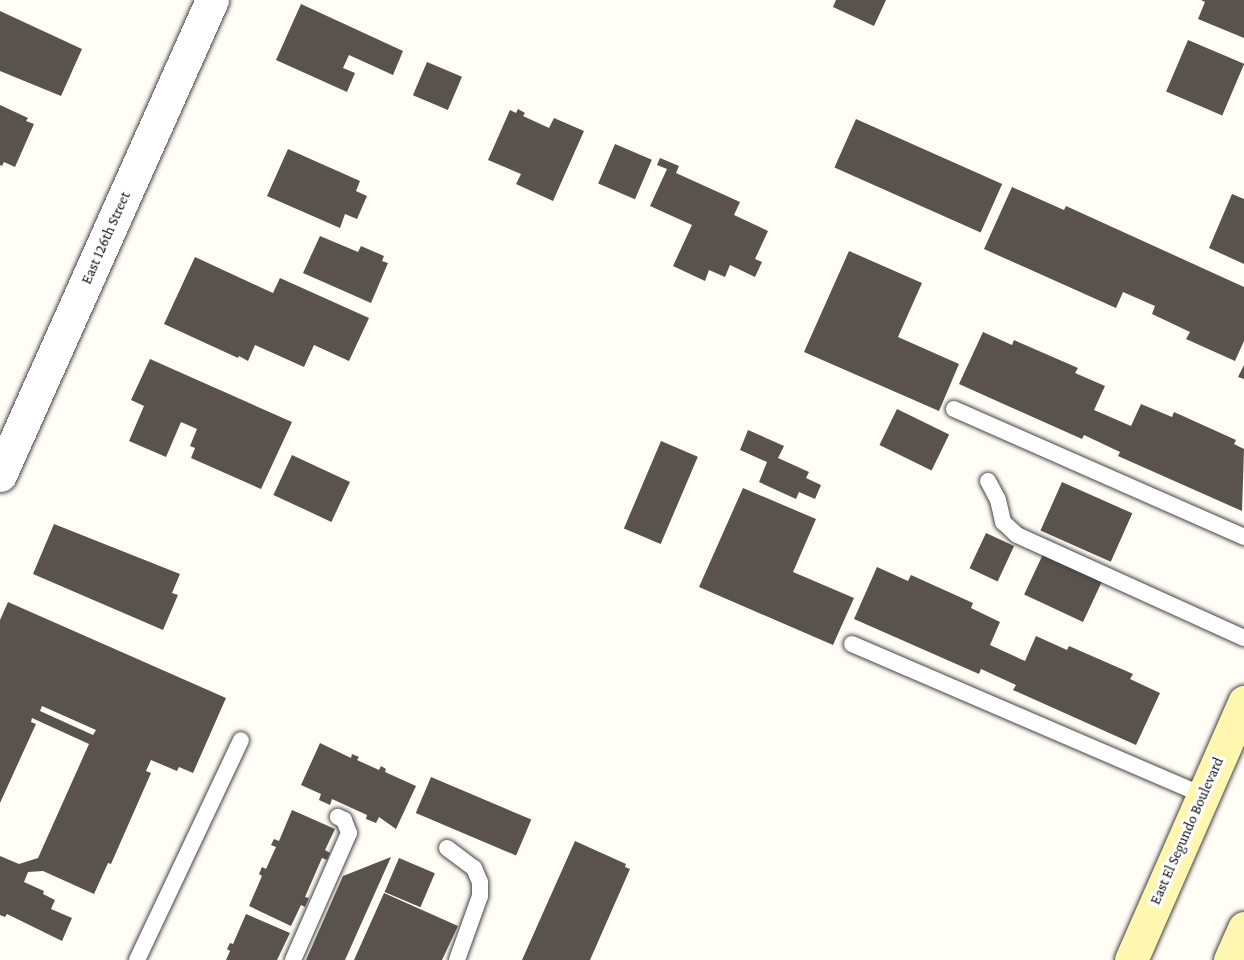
<!DOCTYPE html>
<html>
<head>
<meta charset="utf-8">
<style>
	body { margin:0 }
	#map { position:relative; width:1244px; height:960px; overflow:hidden; background:#fffdf5; font-family:"Crimson Pro",serif }
	div>[style] { position:absolute }
	.building>* { inset:0; background:#5a524d; transform-origin:0 0 }
	.roads { filter:drop-shadow(0 0 2px #444) drop-shadow(0 0 2px #444) }
	.lane>* { height:16px; margin:-8px; padding:0 8px; transform-origin:8px; border-radius:8px; background:#fff }
	.street>* { height:33px; margin:-16.5px; padding:0 16.5px; transform-origin:16.5px; border-radius:16.5px; background:#fff }
	.secondary>* { height:33px; margin:-16.5px; padding:0 16.5px; transform-origin:16.5px; border-radius:16.5px; background:#fff6b0 }
	span { translate:-50% -50%; white-space:nowrap; text-align:center; line-height:1.15; -webkit-text-stroke:6px #fff; paint-order:stroke }
	.street-label { font-size:15px; color:#111 }
</style>
</head>
<body>
<div id="map">
	<div class="building">
		<i style="clip-path:polygon(836px 0,886px 0,874px 26px,833px 7px)"></i>
		<i style="clip-path:polygon(1201px 0,1244px 0,1244px 38px,1198px 19px,1205px 2px)"></i>
		<i style="clip-path:polygon(301px 4px,403px 51px,393px 75px,349px 55px,343px 68px,355px 73px,347px 92px,276px 60px)"></i>
		<i style="clip-path:polygon(0 11px,82px 49px,61px 96px,0 71px)"></i>
		<i style="left:1188px;top:40px;width:61px;height:56px;rotate:23deg"></i>
		<i style="left:427px;top:62px;width:38px;height:36px;rotate:23deg"></i>
		<i style="clip-path:polygon(0 105px,28px 118px,26px 121px,34px 124px,15px 167px,4px 162px,2px 166px,0 165px)"></i>
		<i style="clip-path:polygon(518px 109px,525px 113px,523px 116px,549px 128px,554px 118px,584px 131px,553px 201px,516px 184px,521px 174px,488px 160px,510px 110px,516px 113px)"></i>
		<i style="left:856px;top:119px;width:160px;height:53px;rotate:24deg"></i>
		<i style="left:615px;top:144px;width:40px;height:43px;rotate:23deg"></i>
		<i style="clip-path:polygon(288px 149px,360px 181px,356px 191px,367px 196px,357px 219px,345px 214px,340px 228px,267px 196px)"></i>
		<i style="clip-path:polygon(660px 158px,679px 166px,676px 173px,740px 202px,734px 215px,768px 231px,755px 259px,762px 262px,755px 277px,730px 265px,725px 277px,709px 270px,705px 281px,673px 266px,692px 225px,650px 206px,667px 169px,657px 165px)"></i>
		<i style="clip-path:polygon(1012px 187px,1064px 210px,1066px 206px,1244px 287px,1244px 341px,1235px 361px,1186px 339px,1190px 332px,1152px 314px,1155px 306px,1123px 292px,1116px 308px,984px 249px)"></i>
		<i style="clip-path:polygon(1232px 194px,1244px 199px,1244px 264px,1209px 248px)"></i>
		<i style="clip-path:polygon(320px 236px,358px 252px,361px 246px,384px 256px,382px 261px,388px 263px,371px 303px,303px 273px)"></i>
		<i style="clip-path:polygon(849px 251px,922px 283px,898px 337px,959px 364px,939px 411px,804px 352px)"></i>
		<i style="clip-path:polygon(195px 257px,273px 293px,280px 278px,369px 318px,349px 361px,314px 345px,304px 367px,255px 345px,248px 361px,239px 356px,238px 358px,164px 324px)"></i>
		<i style="clip-path:polygon(983px 332px,1012px 345px,1014px 340px,1078px 368px,1075px 373px,1105px 386px,1094px 410px,1131px 426px,1141px 404px,1172px 417px,1174px 412px,1236px 440px,1234px 444px,1244px 449px,1242px 511px,1118px 456px,1120px 452px,1084px 435px,1082px 439px,959px 384px)"></i>
		<i style="clip-path:polygon(150px 359px,292px 422px,261px 489px,191px 458px,195px 448px,190px 446px,197px 429px,181px 422px,166px 457px,129px 441px,144px 406px,131px 400px)"></i>
		<i style="clip-path:polygon(1244px 365px,1244px 379px,1238px 377px)"></i>
		<i style="left:897px;top:409px;width:58px;height:40px;rotate:26deg"></i>
		<i style="clip-path:polygon(748px 430px,784px 446px,778px 458px,809px 472px,806px 478px,821px 485px,815px 499px,799px 492px,796px 499px,759px 482px,767px 462px,740px 450px)"></i>
		<i style="left:661px;top:441px;width:40px;height:95px;rotate:23deg"></i>
		<i style="left:292px;top:455px;width:64px;height:44px;rotate:25deg"></i>
		<i style="left:1062px;top:482px;width:77px;height:53px;rotate:24deg"></i>
		<i style="clip-path:polygon(743px 488px,816px 519px,793px 572px,854px 598px,833px 645px,699px 587px)"></i>
		<i style="clip-path:polygon(54px 524px,180px 574px,172px 593px,178px 595px,163px 630px,33px 574px)"></i>
		<i style="left:986px;top:533px;width:31px;height:39px;rotate:25deg"></i>
		<i style="left:1044px;top:552px;width:65px;height:47px;rotate:25deg"></i>
		<i style="clip-path:polygon(877px 567px,908px 581px,911px 575px,973px 603px,971px 608px,1000px 622px,990px 645px,1025px 661px,1036px 636px,1067px 650px,1069px 646px,1133px 674px,1130px 679px,1160px 693px,1136px 745px,1013px 690px,1016px 685px,981px 669px,979px 674px,854px 619px)"></i>
		<i style="clip-path:polygon(evenodd,8px 602px,226px 698px,193px 773px,179px 767px,177px 771px,151px 760px,146px 771px,151px 773px,111px 864px,108px 863px,94px 894px,43px 871px,28px 872px,24px 882px,44px 891px,43px 894px,55px 900px,51px 909px,72px 918px,62px 941px,7px 914px,5px 917px,0 915px,0 856px,19px 864px,38px 858px,89px 744px,32px 718px,31px 722px,36px 724px,0 803px,0 620px,8px 602px,42px 706px,96px 730px,93px 735px,40px 711px,42px 706px)"></i>
		<i style="clip-path:polygon(320px 743px,351px 758px,352px 754px,359px 757px,357px 760px,379px 770px,381px 766px,386px 769px,385px 772px,416px 786px,396px 829px,379px 817px,376px 823px,366px 819px,367px 815px,332px 799px,330px 805px,319px 800px,321px 794px,301px 785px)"></i>
		<i style="left:431px;top:777px;width:109px;height:39px;rotate:23deg"></i>
		<i style="clip-path:polygon(292px 810px,335px 829px,325px 850px,330px 853px,327px 860px,322px 858px,305px 897px,309px 898px,305px 907px,301px 905px,291px 926px,249px 906px,262px 876px,259px 874px,262px 867px,266px 869px,276px 847px,271px 845px,274px 839px,279px 841px)"></i>
		<i style="clip-path:polygon(575px 841px,626px 864px,625px 867px,630px 869px,590px 960px,522px 960px)"></i>
		<i style="clip-path:polygon(391px 857px,345px 960px,306px 960px,343px 876px)"></i>
		<i style="left:399px;top:858px;width:39px;height:37px;rotate:23deg"></i>
		<i style="clip-path:polygon(384px 893px,458px 926px,442px 960px,354px 960px)"></i>
		<i style="clip-path:polygon(246px 914px,290px 933px,277px 960px,226px 960px,230px 951px,227px 949px,230px 943px,233px 944px)"></i>
	</div>
	<div class="roads">
		<div class="lane">
			<i style="left:954px;top:409px;width:317px;rotate:23.8deg"></i>
			<i style="left:988px;top:481px;width:21px;rotate:62deg"></i>
			<i style="left:998px;top:500px;width:23px;rotate:77deg"></i>
			<i style="left:1003px;top:522px;width:19px;rotate:43deg"></i>
			<i style="left:1017px;top:535px;width:249px;rotate:24.4deg"></i>
			<i style="left:852px;top:644px;width:382px;rotate:23.3deg"></i>
			<i style="left:447px;top:848px;width:34px;rotate:37deg"></i>
			<i style="left:474px;top:868px;width:15px;rotate:67deg"></i>
			<i style="left:480px;top:882px;width:14px;rotate:90deg"></i>
			<i style="left:480px;top:896px;width:68px;rotate:109.8deg"></i>
			<i style="left:137px;top:960px;width:243px;rotate:-64.7deg"></i>
			<i style="left:293px;top:960px;width:139px;rotate:-66.2deg"></i>
			<i style="left:349px;top:833px;width:14px;rotate:-111deg"></i>
			<i style="left:344px;top:820px;width:7px;rotate:-153deg"></i>
		</div>
		<div class="street">
			<i style="left:0;top:475px;width:520px;rotate:-65.95deg"></i>
		</div>
		<div class="secondary">
			<i style="left:1131px;top:960px;width:282px;rotate:-66.3deg"></i>
			<i style="left:1230px;top:960px;width:35px;rotate:-66deg"></i>
		</div>
	</div>
	<div class="street-label">
		<span style="left:106px;top:238px;rotate:-66deg">East 126th Street</span>
		<span style="left:1187px;top:831px;rotate:-66deg">East El Segundo Boulevard</span>
	</div>
</div>
</body>
</html>
